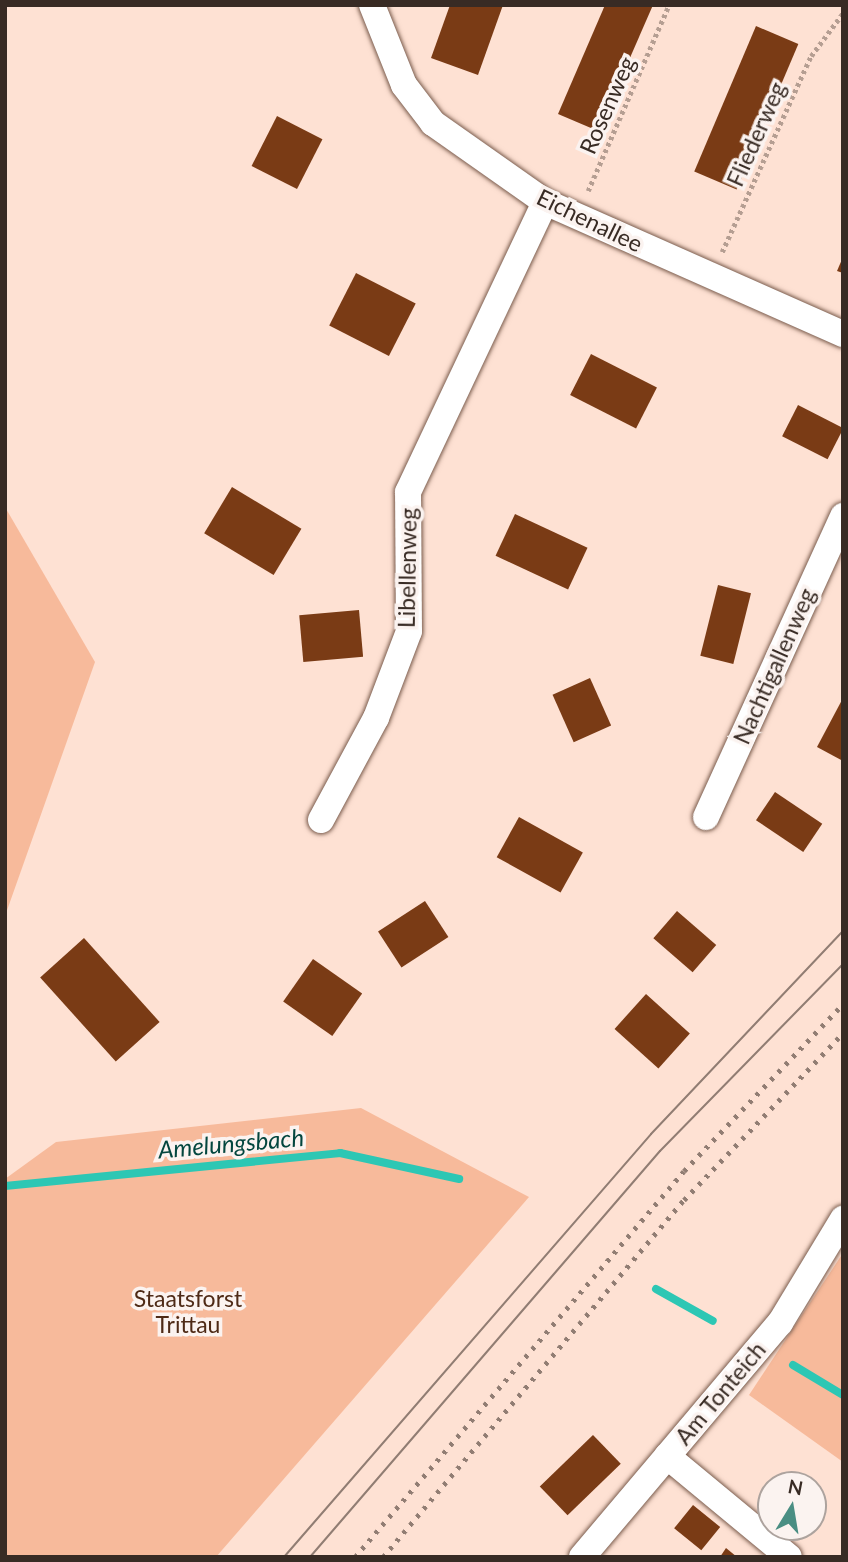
<!DOCTYPE html>
<html>
<head>
<meta charset="utf-8">
<style>
	body { margin:0 }
	#map { position:relative; width:848px; height:1562px; overflow:hidden; background:#fee1d3; font-family:Lato,sans-serif }
	div>[style] { position:absolute }
	.green>* { inset:0; background:#f7ba9b }
	.stream>* { height:8px; margin:-4px; padding:0 4px; transform-origin:4px; border-radius:4px; background:#2dc7b4 }
	.building>* { inset:0; background:#7a3b15; transform-origin:0 0 }
	.path>* { height:4.5px; margin-top:-2.25px; transform-origin:0; background:repeating-linear-gradient(90deg,#b59e92 0 3.5px,transparent 0 7px) }
	.roads { filter:drop-shadow(0 0 2px #7a5c4d) drop-shadow(0 0 2px #7a5c4d) }
	.minor>* { height:26px; margin:-13px; padding:0 13px; transform-origin:13px; border-radius:13px; background:#fff }
	.tram>* { height:2px; margin:-1px; padding:0 1px; transform-origin:1px; border-radius:1px; background:#917d73 }
	.rail>* { height:5px; margin-top:-2.5px; transform-origin:0; background:repeating-linear-gradient(90deg,#917d73 0 3.5px,transparent 0 10.5px) }
	span { translate:-50% -50%; white-space:nowrap; text-align:center; line-height:1.15; -webkit-text-stroke:7px #fbf3f0; paint-order:stroke }
	.street-label { font-size:23px; color:#382b24 }
	.park-label { font-size:23px; color:#4e2a16 }
	.water-label { font-size:24px; color:#03463e; font-style:italic }
	.frame { position:absolute; inset:0; border:7px solid #382b24; pointer-events:none }
	.north { position:absolute; left:757px; top:1471px; width:70px; height:70px; box-sizing:border-box; background:#fbf3f0; border:2px solid #ada39e; border-radius:50%; rotate:11deg; font-size:19px; font-weight:700; line-height:28px; text-align:center; color:#382b24 }
	.north::after { content:''; display:block; margin:auto; width:24px; height:32px; background:#4a8e83; clip-path:polygon(50% 0,100% 100%,50% 72%,0 100%) }
</style>
</head>
<body>
<div id="map">
	<div class="green">
		<i style="clip-path:polygon(5px 507px,95px 662px,5px 916px)"></i>
		<i style="clip-path:polygon(361px 1108px,529px 1197px,216px 1557px,5px 1557px,5px 1179px,56px 1142px)"></i>
		<i style="clip-path:polygon(843px 1253px,843px 1462px,749px 1395px)"></i>
	</div>
	<div class="stream">
		<i style="left:5px;top:1186px;width:337px;rotate:-5.6deg"></i>
		<i style="left:340px;top:1153px;width:122px;rotate:12.3deg"></i>
		<i style="left:656px;top:1289px;width:65px;rotate:29.3deg"></i>
		<i style="left:793px;top:1365px;width:58px;rotate:31deg"></i>
	</div>
	<div class="building">
		<i style="clip-path:polygon(450px 5px,503px 5px,478px 75px,431px 58px)"></i>
		<i style="clip-path:polygon(605px 5px,653px 5px,598px 131px,558px 114px)"></i>
		<i style="left:756px;top:26px;width:46px;height:158px;rotate:23deg"></i>
		<i style="left:277px;top:116px;width:51px;height:56px;rotate:27deg"></i>
		<i style="clip-path:polygon(843px 257px,843px 273px,837px 271px)"></i>
		<i style="left:356px;top:273px;width:67px;height:59px;rotate:27deg"></i>
		<i style="left:591px;top:354px;width:74px;height:46px;rotate:27deg"></i>
		<i style="left:798px;top:405px;width:51px;height:35px;rotate:27deg"></i>
		<i style="left:232px;top:487px;width:81px;height:54px;rotate:31deg"></i>
		<i style="left:515px;top:514px;width:80px;height:46px;rotate:25deg"></i>
		<i style="left:718px;top:585px;width:34px;height:73px;rotate:14deg"></i>
		<i style="left:359px;top:610px;width:47px;height:60px;rotate:85deg"></i>
		<i style="left:590px;top:678px;width:52px;height:41px;rotate:66deg"></i>
		<i style="clip-path:polygon(843px 698px,843px 761px,817px 747px)"></i>
		<i style="left:775px;top:792px;width:57px;height:34px;rotate:34deg"></i>
		<i style="left:519px;top:817px;width:73px;height:46px;rotate:29deg"></i>
		<i style="left:425px;top:901px;width:43px;height:56px;rotate:57deg"></i>
		<i style="left:677px;top:911px;width:52px;height:36px;rotate:41deg"></i>
		<i style="left:84px;top:938px;width:113px;height:59px;rotate:48deg"></i>
		<i style="left:313px;top:959px;width:60px;height:52px;rotate:35deg"></i>
		<i style="left:646px;top:994px;width:59px;height:47px;rotate:42deg"></i>
		<i style="left:593px;top:1435px;width:40px;height:74px;rotate:46deg"></i>
		<i style="left:693px;top:1505px;width:35px;height:30px;rotate:39deg"></i>
		<i style="clip-path:polygon(726px 1548px,737px 1557px,720px 1557px)"></i>
	</div>
	<div class="path">
		<i style="left:588px;top:191px;width:203px;rotate:-66.5deg"></i>
		<i style="left:722px;top:252px;width:215px;rotate:-65.6deg"></i>
		<i style="left:811px;top:56px;width:54px;rotate:-53.3deg"></i>
	</div>
	<div class="roads">
		<div class="minor">
			<i style="left:372px;top:5px;width:86px;rotate:68.2deg"></i>
			<i style="left:404px;top:85px;width:48px;rotate:52.7deg"></i>
			<i style="left:433px;top:123px;width:137px;rotate:35.2deg"></i>
			<i style="left:545px;top:202px;width:326px;rotate:23.9deg"></i>
			<i style="left:706px;top:817px;width:331px;rotate:-65.5deg"></i>
			<i style="left:321px;top:820px;width:116px;rotate:-61.7deg"></i>
			<i style="left:376px;top:718px;width:93px;rotate:-69.2deg"></i>
			<i style="left:409px;top:631px;width:139px;rotate:-90.4deg"></i>
			<i style="left:408px;top:492px;width:321px;rotate:-64.7deg"></i>
			<i style="left:667px;top:1456px;width:158px;rotate:39.6deg"></i>
			<i style="left:582px;top:1557px;width:307px;rotate:-49.8deg"></i>
			<i style="left:780px;top:1323px;width:122px;rotate:-58.8deg"></i>
		</div>
	</div>
	<div class="tram">
		<i style="left:284px;top:1557px;width:560px;rotate:-49.05deg"></i>
		<i style="left:651px;top:1134px;width:279px;rotate:-46.6deg"></i>
		<i style="left:310px;top:1557px;width:536px;rotate:-49.24deg"></i>
		<i style="left:660px;top:1151px;width:262px;rotate:-45.6deg"></i>
	</div>
	<div class="rail">
		<i style="left:355px;top:1557px;width:507px;rotate:-49.56deg"></i>
		<i style="left:684px;top:1171px;width:231px;rotate:-46.4deg"></i>
		<i style="left:383px;top:1557px;width:467px;rotate:-49.9deg"></i>
		<i style="left:684px;top:1200px;width:231px;rotate:-46.4deg"></i>
	</div>
	<div class="street-label">
		<span style="left:607px;top:105px;rotate:-66deg">Rosenweg</span>
		<span style="left:756px;top:134px;rotate:-66deg">Fliederweg</span>
		<span style="left:590px;top:220px;rotate:26deg">Eichenallee</span>
		<span style="left:407px;top:568px;rotate:-89deg">Libellenweg</span>
		<span style="left:774px;top:666px;rotate:-66deg">Nachtigallenweg</span>
		<span style="left:720px;top:1393px;rotate:-50deg">Am Tonteich</span>
	</div>
	<div class="park-label">
		<span style="left:188px;top:1311px">Staatsforst<br>Trittau</span>
	</div>
	<div class="water-label">
		<span style="left:231px;top:1143px;rotate:-5deg">Amelungsbach</span>
	</div>
	<div class="frame"></div>
	<div class="north">N</div>
</div>
</body>
</html>
